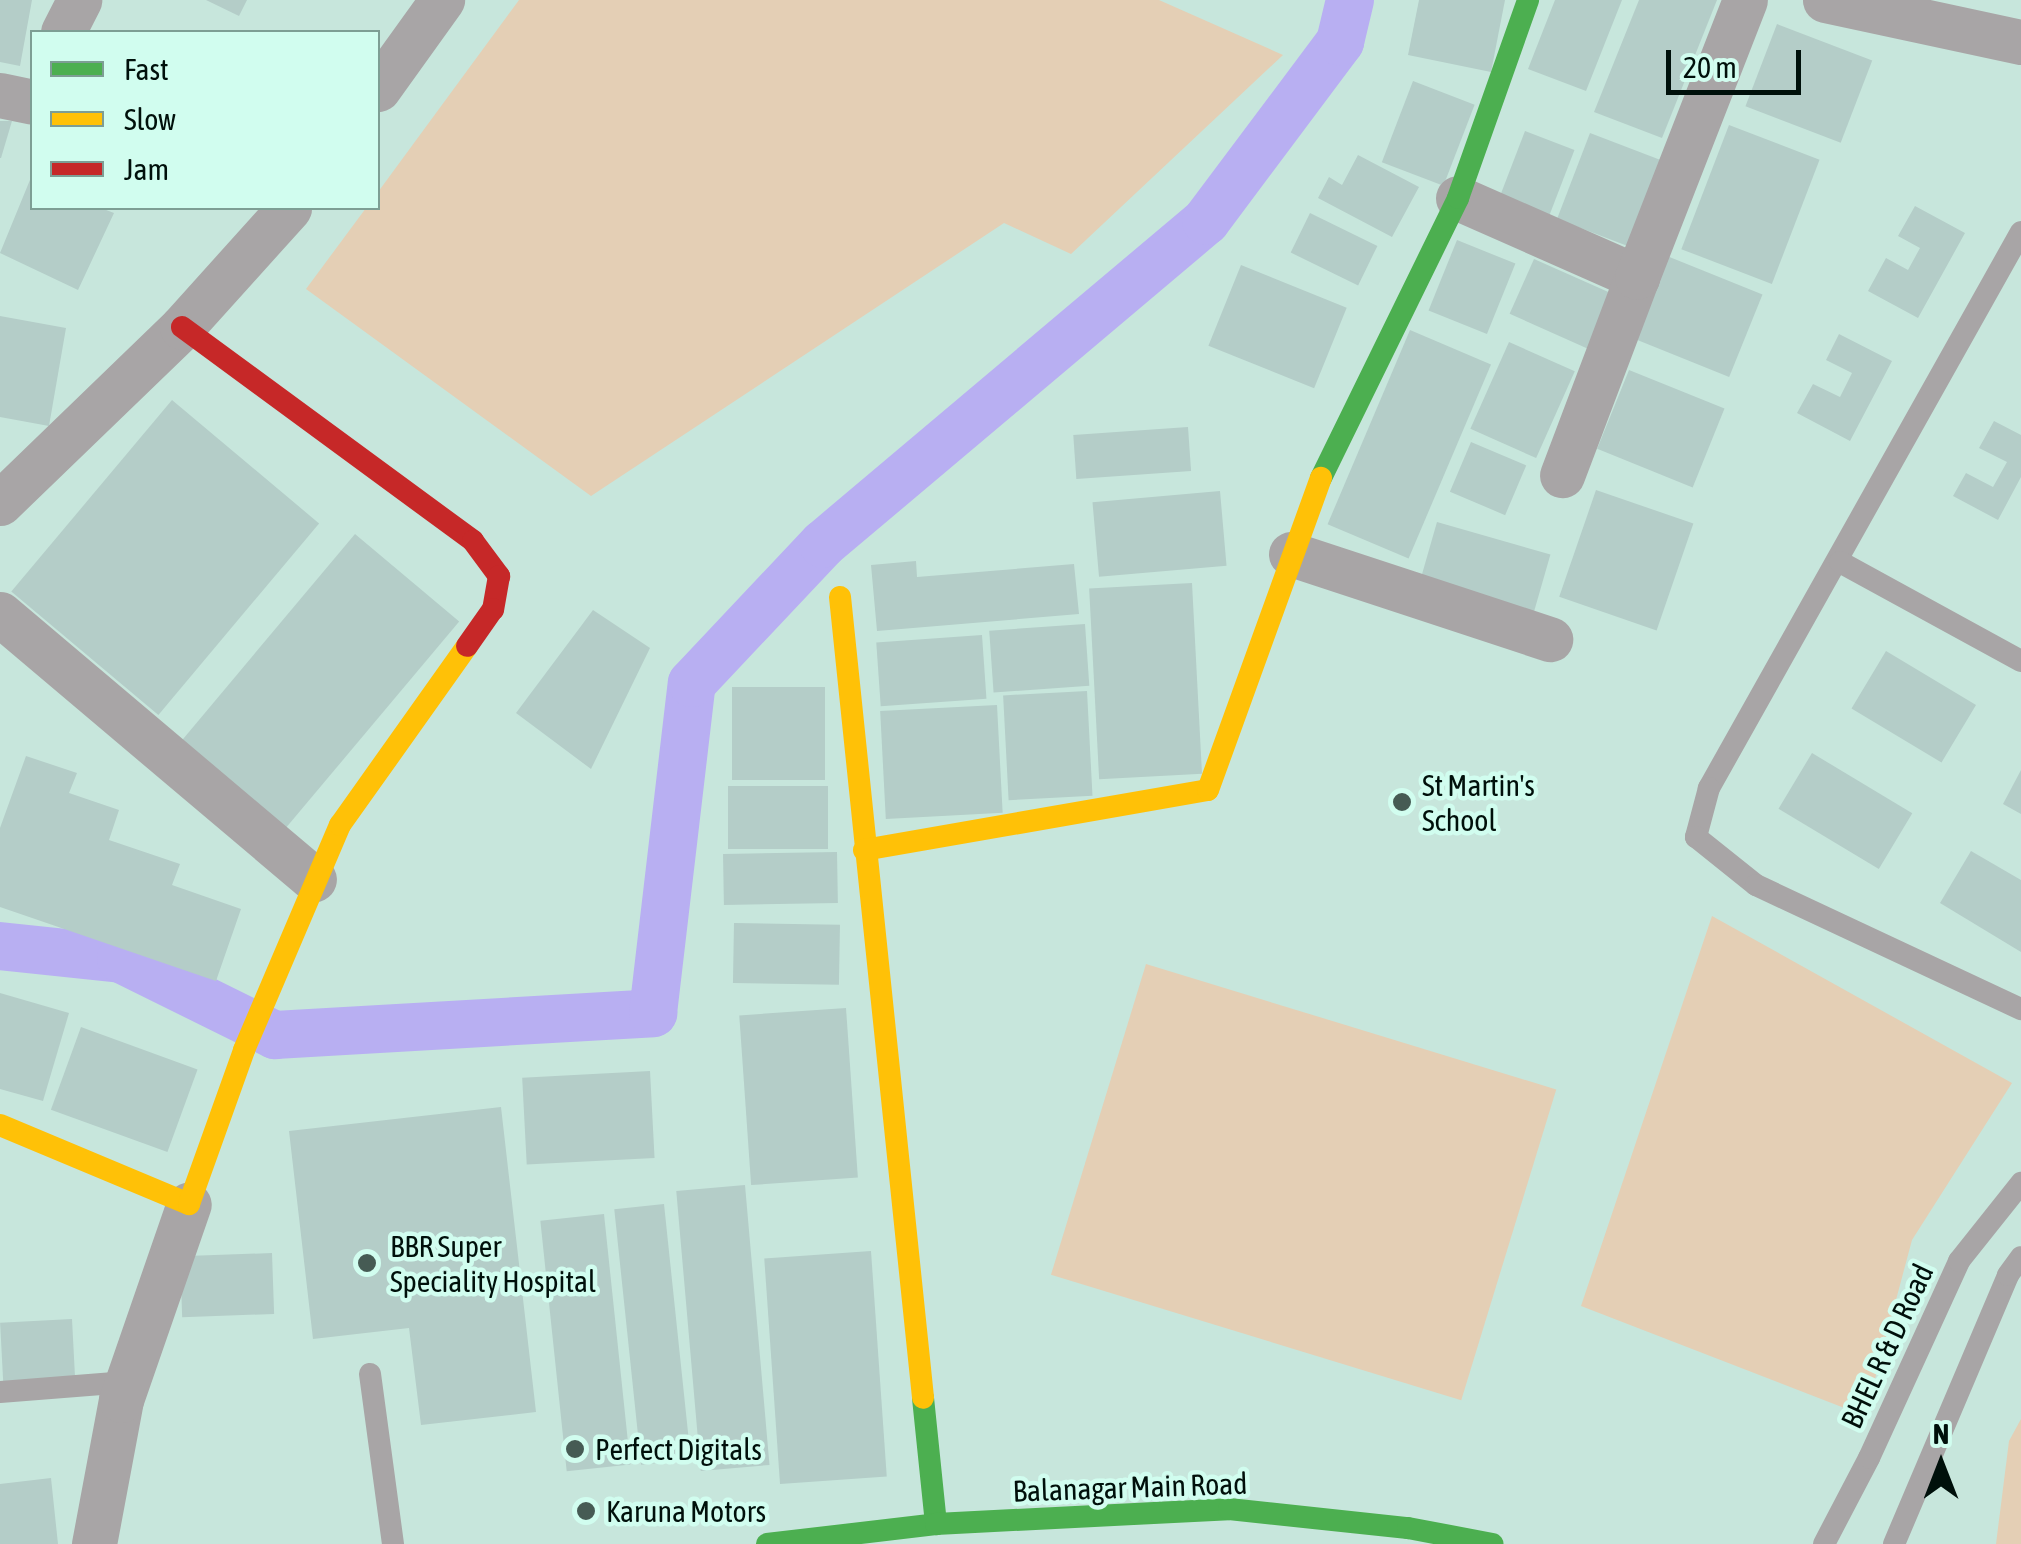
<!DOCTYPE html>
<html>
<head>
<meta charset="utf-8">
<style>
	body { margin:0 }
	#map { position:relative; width:2021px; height:1544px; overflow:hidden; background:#c7e6dc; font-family:"Asap Condensed",sans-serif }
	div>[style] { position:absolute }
	.green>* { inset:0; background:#e4cfb5; transform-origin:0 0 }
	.canal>* { height:48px; margin:-24px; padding:0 24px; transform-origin:24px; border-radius:24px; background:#b8aff2 }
	.building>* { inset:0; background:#b4cdc8; transform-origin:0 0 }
	.lane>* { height:22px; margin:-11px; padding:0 11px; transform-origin:11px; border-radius:11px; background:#a8a5a6 }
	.street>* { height:45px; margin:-22.5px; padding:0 22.5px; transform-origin:22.5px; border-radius:22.5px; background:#a8a5a6 }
	.fast>* { height:22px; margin:-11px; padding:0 11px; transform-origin:11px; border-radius:11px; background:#4caf50 }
	.slow>* { height:22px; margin:-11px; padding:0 11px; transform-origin:11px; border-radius:11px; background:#ffc107 }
	.jam>* { height:22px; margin:-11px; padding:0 11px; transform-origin:11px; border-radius:11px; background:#c62828 }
	.dots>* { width:28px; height:28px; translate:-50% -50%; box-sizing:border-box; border:5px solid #d1fdef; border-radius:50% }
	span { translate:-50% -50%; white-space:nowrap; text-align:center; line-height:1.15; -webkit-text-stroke:9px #d1fdef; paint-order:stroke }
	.poi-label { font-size:30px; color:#00100b }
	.left { translate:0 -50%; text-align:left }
	.street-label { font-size:30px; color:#00100b }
	.legend { position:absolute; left:30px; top:30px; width:350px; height:180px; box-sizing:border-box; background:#d1fdef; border:2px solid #7d9e94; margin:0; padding:12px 18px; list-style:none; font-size:30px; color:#00100b }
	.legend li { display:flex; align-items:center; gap:20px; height:50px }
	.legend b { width:50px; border:2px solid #7d9e94 }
	.north { position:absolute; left:1891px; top:1414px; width:100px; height:100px; -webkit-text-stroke:8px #d1fdef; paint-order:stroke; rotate:0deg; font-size:28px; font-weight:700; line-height:40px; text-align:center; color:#00100b }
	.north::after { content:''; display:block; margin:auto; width:35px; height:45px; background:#00100b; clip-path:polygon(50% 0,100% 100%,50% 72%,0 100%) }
	.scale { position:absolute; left:1666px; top:50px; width:135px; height:45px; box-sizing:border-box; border:5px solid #00100b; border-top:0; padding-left:12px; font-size:30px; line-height:35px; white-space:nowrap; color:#00100b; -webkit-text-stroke:8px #d1fdef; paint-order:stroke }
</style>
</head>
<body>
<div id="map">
	<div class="green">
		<i style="clip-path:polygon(519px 0,1159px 0,1283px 55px,1071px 254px,1004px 223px,591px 496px,306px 289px,366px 208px,378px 208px,378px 192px)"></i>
		<i style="clip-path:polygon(1712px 916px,2012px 1083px,1912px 1240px,1865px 1416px,1581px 1306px)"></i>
		<i style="left:1146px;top:964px;width:429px;height:325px;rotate:17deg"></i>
		<i style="clip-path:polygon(2021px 1419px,2021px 1544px,1996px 1544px,2009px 1441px)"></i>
	</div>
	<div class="canal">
		<i style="left:0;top:946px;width:122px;rotate:6.1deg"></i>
		<i style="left:121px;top:959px;width:172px;rotate:26.3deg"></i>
		<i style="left:275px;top:1035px;width:379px;rotate:-3.3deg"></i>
		<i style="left:653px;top:1013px;width:332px;rotate:-83.3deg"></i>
		<i style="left:692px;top:683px;width:191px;rotate:-46.7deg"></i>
		<i style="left:823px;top:544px;width:501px;rotate:-40.14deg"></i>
		<i style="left:1206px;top:221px;width:224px;rotate:-53.2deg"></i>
		<i style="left:1340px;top:42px;width:43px;rotate:-76.6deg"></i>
	</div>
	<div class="building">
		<i style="clip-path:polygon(0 0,32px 0,20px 66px,0 62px)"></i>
		<i style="clip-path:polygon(206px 0,247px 0,239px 16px)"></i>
		<i style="clip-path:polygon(1419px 0,1505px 0,1491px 72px,1408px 55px)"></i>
		<i style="clip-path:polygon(1555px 0,1622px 0,1586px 91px,1528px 69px)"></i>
		<i style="clip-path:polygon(1639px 0,1717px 0,1662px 138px,1594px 112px)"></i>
		<i style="left:1777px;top:24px;width:102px;height:88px;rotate:21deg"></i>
		<i style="left:1413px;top:81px;width:66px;height:87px;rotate:21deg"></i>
		<i style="clip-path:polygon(0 121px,12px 121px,1px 158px,0 158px)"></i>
		<i style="left:1729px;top:125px;width:97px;height:133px;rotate:21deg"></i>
		<i style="left:1525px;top:131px;width:53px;height:78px;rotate:21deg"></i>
		<i style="left:1590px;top:133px;width:77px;height:92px;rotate:21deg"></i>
		<i style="clip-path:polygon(1358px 155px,1419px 187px,1392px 237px,1318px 198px,1329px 177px,1342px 185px)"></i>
		<i style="clip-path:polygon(32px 175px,32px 208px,101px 208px,114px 213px,78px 290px,0 253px)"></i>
		<i style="clip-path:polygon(1915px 206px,1965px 233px,1918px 318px,1868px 291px,1886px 258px,1908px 270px,1920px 248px,1898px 236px)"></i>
		<i style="left:1310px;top:213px;width:75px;height:44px;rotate:26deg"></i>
		<i style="left:1457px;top:240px;width:63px;height:76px;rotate:22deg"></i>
		<i style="left:1667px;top:256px;width:103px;height:89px;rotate:22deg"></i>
		<i style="left:1534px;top:259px;width:90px;height:60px;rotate:24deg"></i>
		<i style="left:1241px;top:265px;width:114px;height:87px;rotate:22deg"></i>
		<i style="clip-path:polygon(0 316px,66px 328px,49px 426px,0 417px)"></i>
		<i style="left:1410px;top:330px;width:88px;height:211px;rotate:23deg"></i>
		<i style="clip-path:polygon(1839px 334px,1892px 361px,1850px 441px,1797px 413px,1813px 384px,1840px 397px,1852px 373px,1826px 360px)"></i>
		<i style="left:1509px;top:342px;width:72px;height:95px;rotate:24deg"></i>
		<i style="left:1629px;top:370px;width:103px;height:85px;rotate:22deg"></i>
		<i style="left:172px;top:400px;width:192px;height:250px;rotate:40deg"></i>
		<i style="clip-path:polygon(1994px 421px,2021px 435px,2021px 477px,1998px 520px,1953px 496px,1966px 473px,1993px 487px,2007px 462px,1979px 448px)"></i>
		<i style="left:1188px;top:427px;width:44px;height:115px;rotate:86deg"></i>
		<i style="left:1471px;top:442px;width:60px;height:54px;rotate:23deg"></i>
		<i style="left:1596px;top:490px;width:103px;height:113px;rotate:19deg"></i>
		<i style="left:1220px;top:491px;width:75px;height:128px;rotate:85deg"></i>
		<i style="left:1437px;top:522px;width:118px;height:63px;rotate:16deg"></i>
		<i style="left:355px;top:534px;width:136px;height:273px;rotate:40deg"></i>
		<i style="clip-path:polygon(916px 561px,917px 577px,1074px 564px,1079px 614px,877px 631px,871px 565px)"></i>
		<i style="left:1192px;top:583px;width:191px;height:103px;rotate:87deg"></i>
		<i style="clip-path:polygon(593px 610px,650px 648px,591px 769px,516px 713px)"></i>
		<i style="left:1085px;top:624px;width:62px;height:96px;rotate:86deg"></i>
		<i style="left:982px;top:635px;width:64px;height:106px;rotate:86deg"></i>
		<i style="left:1886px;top:651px;width:105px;height:67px;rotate:31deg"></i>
		<i style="left:732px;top:687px;width:93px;height:93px"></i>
		<i style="left:1087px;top:691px;width:105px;height:84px;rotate:87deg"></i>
		<i style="left:997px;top:705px;width:108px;height:117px;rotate:87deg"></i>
		<i style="left:1812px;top:753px;width:117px;height:65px;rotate:31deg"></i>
		<i style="clip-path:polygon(26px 756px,77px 773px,69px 793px,119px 810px,109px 840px,180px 864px,172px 885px,241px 909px,216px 981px,0 907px,0 828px)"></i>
		<i style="clip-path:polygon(2021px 770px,2021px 814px,2003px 804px)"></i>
		<i style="left:728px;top:786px;width:100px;height:63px"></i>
		<i style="clip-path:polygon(1971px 851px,2021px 880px,2021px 952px,1940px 903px)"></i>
		<i style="left:837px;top:852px;width:51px;height:114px;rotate:89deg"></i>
		<i style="left:734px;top:923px;width:106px;height:60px;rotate:1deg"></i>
		<i style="clip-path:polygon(0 993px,69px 1013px,43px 1101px,0 1089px)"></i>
		<i style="left:846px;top:1008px;width:170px;height:107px;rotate:86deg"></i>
		<i style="left:81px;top:1027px;width:124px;height:88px;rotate:20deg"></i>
		<i style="left:650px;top:1071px;width:87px;height:128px;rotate:87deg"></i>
		<i style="clip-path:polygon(501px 1107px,536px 1412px,421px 1425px,409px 1328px,313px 1339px,289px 1131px)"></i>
		<i style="left:745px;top:1185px;width:281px;height:69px;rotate:85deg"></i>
		<i style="left:664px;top:1204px;width:257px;height:50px;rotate:84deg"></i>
		<i style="left:604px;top:1214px;width:252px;height:64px;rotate:84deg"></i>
		<i style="left:871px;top:1251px;width:226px;height:107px;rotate:86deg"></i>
		<i style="left:272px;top:1253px;width:61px;height:92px;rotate:88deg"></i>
		<i style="left:72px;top:1319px;width:60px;height:72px;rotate:87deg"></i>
		<i style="clip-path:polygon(51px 1478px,58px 1544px,0 1544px,0 1484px)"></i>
	</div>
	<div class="lane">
		<i style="left:2021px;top:232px;width:638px;rotate:119.3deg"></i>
		<i style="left:1709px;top:788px;width:51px;rotate:104.9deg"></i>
		<i style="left:1696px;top:837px;width:77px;rotate:38.7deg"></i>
		<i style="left:1756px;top:885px;width:293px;rotate:25.1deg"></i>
		<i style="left:1840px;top:562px;width:206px;rotate:28.7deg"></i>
		<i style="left:370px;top:1374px;width:172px;rotate:82.3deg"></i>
		<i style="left:0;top:1392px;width:127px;rotate:-4.5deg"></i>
		<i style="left:1824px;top:1544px;width:97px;rotate:-62.4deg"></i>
		<i style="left:1869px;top:1458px;width:217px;rotate:-65.4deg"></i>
		<i style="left:1959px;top:1261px;width:100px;rotate:-51.5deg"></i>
		<i style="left:1894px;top:1544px;width:292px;rotate:-67deg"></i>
		<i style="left:2008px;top:1275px;width:22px;rotate:-54deg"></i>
	</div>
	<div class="street">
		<i style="left:1825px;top:0;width:200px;rotate:12.1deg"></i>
		<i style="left:63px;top:32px;width:36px;rotate:-63deg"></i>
		<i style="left:378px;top:89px;width:110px;rotate:-54.3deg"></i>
		<i style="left:0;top:95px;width:33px;rotate:12deg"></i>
		<i style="left:1458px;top:198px;width:196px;rotate:23.8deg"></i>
		<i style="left:1637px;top:277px;width:212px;rotate:110.7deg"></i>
		<i style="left:1637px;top:277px;width:297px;rotate:-68.7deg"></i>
		<i style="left:0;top:503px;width:253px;rotate:-44deg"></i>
		<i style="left:182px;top:327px;width:160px;rotate:-48deg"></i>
		<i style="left:1291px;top:554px;width:273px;rotate:18.2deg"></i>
		<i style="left:0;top:614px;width:411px;rotate:40.2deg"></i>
		<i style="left:94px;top:1544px;width:147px;rotate:-79.4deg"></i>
		<i style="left:121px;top:1400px;width:207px;rotate:-70.9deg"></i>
	</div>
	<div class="fast">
		<i style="left:1321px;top:478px;width:312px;rotate:-63.9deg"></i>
		<i style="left:1458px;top:198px;width:210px;rotate:-70.5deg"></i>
		<i style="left:923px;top:1398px;width:127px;rotate:84.1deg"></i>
		<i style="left:767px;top:1544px;width:170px;rotate:-6.7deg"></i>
		<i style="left:936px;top:1524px;width:293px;rotate:-2.9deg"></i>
		<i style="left:1229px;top:1509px;width:180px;rotate:6.1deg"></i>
		<i style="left:1408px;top:1528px;width:86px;rotate:10.7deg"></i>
	</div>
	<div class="slow">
		<i style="left:840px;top:597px;width:805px;rotate:84.08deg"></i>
		<i style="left:864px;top:850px;width:349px;rotate:-9.9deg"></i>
		<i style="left:1208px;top:790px;width:332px;rotate:-70.1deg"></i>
		<i style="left:0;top:1125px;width:205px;rotate:22.7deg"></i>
		<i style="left:189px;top:1204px;width:164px;rotate:-70.3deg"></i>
		<i style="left:244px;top:1050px;width:245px;rotate:-66.9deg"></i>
		<i style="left:340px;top:825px;width:219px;rotate:-54.6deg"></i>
	</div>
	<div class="jam">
		<i style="left:182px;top:327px;width:361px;rotate:36.3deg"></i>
		<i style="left:473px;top:541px;width:44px;rotate:53.4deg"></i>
		<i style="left:499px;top:576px;width:34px;rotate:100deg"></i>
		<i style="left:493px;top:609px;width:45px;rotate:125.1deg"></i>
	</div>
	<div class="dots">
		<i style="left:1402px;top:802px;background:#465b54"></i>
		<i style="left:367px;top:1263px;background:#465b54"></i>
		<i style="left:575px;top:1449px;background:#465b54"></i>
		<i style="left:586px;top:1511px;background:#465b54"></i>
	</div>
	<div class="poi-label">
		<span class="left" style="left:1422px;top:802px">St Martin's<br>School</span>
		<span class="left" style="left:390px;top:1263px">BBR Super<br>Speciality Hospital</span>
		<span class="left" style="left:595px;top:1449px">Perfect Digitals</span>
		<span class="left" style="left:606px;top:1511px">Karuna Motors</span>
	</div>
	<div class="street-label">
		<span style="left:1887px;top:1346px;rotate:-65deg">BHEL R &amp; D Road</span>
		<span style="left:1130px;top:1487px;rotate:-2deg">Balanagar Main Road</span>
	</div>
	<ul class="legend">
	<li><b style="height:12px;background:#4caf50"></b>Fast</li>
	<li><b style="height:12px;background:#ffc107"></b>Slow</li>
	<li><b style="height:12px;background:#c62828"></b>Jam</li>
	</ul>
	<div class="north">N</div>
	<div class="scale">20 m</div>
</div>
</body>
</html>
